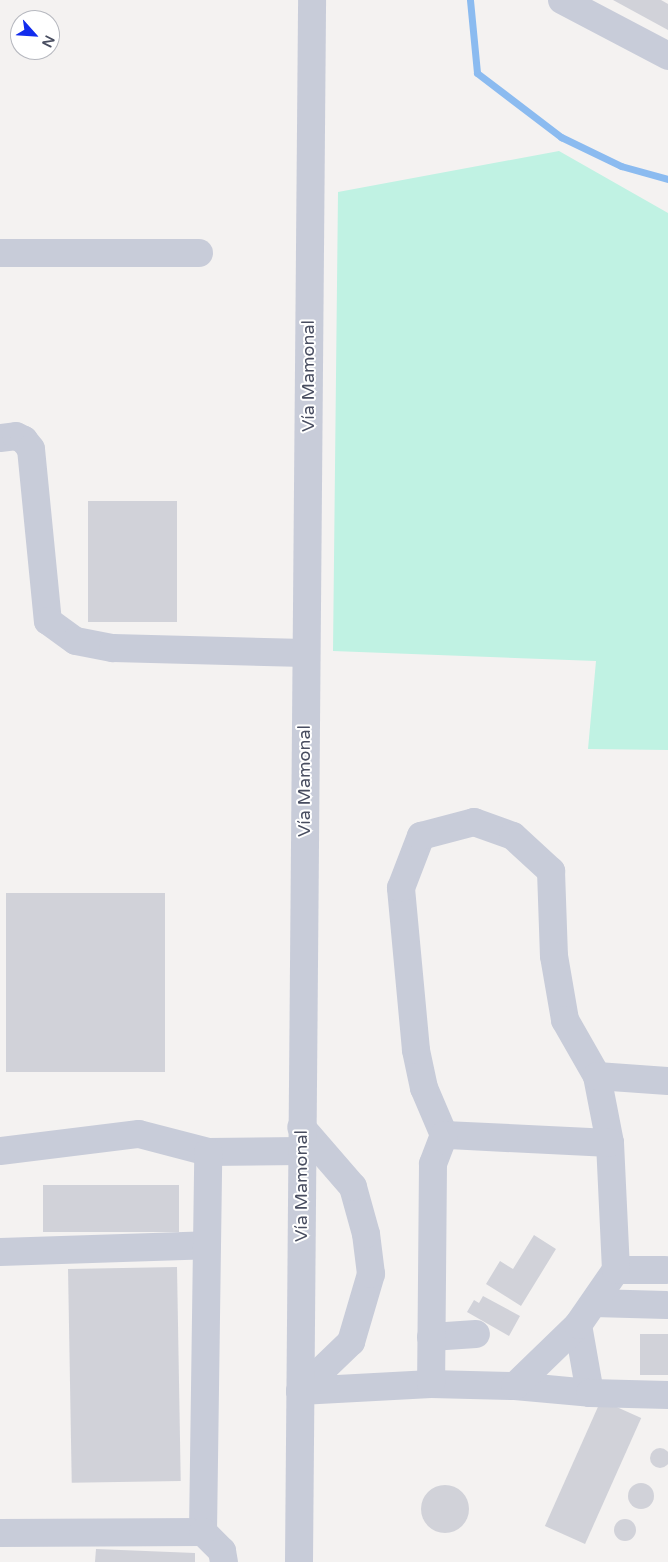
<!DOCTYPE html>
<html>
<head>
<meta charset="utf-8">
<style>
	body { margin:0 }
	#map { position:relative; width:668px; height:1562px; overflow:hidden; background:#f4f2f1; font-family:"Varela Round",sans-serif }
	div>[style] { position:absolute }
	.green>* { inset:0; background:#c0f2e3 }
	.stream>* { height:7px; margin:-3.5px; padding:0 3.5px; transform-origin:3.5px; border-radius:3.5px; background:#8bbbf0 }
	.building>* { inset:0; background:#d1d2d9; transform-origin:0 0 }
	.round { border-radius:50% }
	.minor>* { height:28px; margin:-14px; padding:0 14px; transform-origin:14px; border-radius:14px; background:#c8ccd9 }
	span { translate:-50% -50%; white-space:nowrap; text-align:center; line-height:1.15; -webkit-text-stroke:4px #fff; paint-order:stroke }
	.street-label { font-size:18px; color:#484d60 }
	.north { position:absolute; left:10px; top:10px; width:50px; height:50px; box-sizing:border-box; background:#fff; border:1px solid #b6b8bf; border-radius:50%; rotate:116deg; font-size:14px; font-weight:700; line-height:20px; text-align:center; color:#484d60 }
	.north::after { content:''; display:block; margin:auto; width:18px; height:22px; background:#122ced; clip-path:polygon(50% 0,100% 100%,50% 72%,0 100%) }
</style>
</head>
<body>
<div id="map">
	<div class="green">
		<i style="clip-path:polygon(559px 151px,668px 213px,668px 750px,588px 749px,596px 661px,333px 651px,338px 192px)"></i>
	</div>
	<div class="stream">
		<i style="left:470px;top:0;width:73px;rotate:84.5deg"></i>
		<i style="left:477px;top:73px;width:106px;rotate:37.3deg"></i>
		<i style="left:561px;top:137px;width:67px;rotate:25.8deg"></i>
		<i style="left:621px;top:166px;width:49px;rotate:15.5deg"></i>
	</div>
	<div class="building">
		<i style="clip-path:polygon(613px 0,661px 0,668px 4px,668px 30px)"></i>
		<i style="left:88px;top:501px;width:89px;height:121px"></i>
		<i style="left:6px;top:893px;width:159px;height:179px"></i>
		<i style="left:179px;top:1185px;width:47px;height:136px;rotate:90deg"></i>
		<i style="clip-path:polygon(534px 1235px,556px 1249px,521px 1306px,486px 1284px,500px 1261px,513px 1269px)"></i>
		<i style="left:177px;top:1267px;width:214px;height:109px;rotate:89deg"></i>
		<i style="clip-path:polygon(483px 1296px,520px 1316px,509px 1336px,467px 1312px,474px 1300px,479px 1303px)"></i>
		<i style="left:668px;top:1334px;width:41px;height:28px;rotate:90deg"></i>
		<i style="left:601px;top:1400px;width:44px;height:138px;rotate:24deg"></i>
		<i class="round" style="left:650px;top:1448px;width:20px;height:20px"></i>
		<i class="round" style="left:628px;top:1483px;width:26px;height:26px"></i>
		<i class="round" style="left:421px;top:1485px;width:48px;height:48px"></i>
		<i class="round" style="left:614px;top:1519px;width:22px;height:22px"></i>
		<i style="clip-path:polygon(96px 1549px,195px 1553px,195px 1562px,95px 1562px)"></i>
	</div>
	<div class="minor">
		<i style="left:562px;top:0;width:120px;rotate:27.8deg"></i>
		<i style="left:0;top:253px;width:199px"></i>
		<i style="left:0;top:438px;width:16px;rotate:-7deg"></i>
		<i style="left:16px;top:436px;width:9px;rotate:27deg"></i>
		<i style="left:24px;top:440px;width:11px;rotate:52deg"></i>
		<i style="left:31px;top:449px;width:173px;rotate:84.4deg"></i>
		<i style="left:48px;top:621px;width:34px;rotate:36deg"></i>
		<i style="left:76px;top:641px;width:38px;rotate:11deg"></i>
		<i style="left:113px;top:648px;width:192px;rotate:1.5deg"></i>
		<i style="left:597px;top:1076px;width:68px;rotate:79deg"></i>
		<i style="left:444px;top:1135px;width:51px;rotate:-113.1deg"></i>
		<i style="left:424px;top:1088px;width:39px;rotate:-102deg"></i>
		<i style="left:416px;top:1050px;width:163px;rotate:-95.3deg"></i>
		<i style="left:401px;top:888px;width:56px;rotate:-69deg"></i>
		<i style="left:421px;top:836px;width:55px;rotate:-14.8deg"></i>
		<i style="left:474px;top:822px;width:41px;rotate:19.7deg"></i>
		<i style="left:513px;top:836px;width:52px;rotate:42.6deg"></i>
		<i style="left:551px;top:871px;width:85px;rotate:88deg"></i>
		<i style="left:554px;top:956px;width:65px;rotate:80.2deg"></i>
		<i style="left:565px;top:1020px;width:64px;rotate:60.3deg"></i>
		<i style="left:597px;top:1076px;width:71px;rotate:4deg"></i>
		<i style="left:0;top:1151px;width:140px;rotate:-7deg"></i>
		<i style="left:139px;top:1134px;width:71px;rotate:14.6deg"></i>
		<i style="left:208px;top:1152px;width:93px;rotate:-0.6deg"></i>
		<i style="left:0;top:1252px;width:207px;rotate:-1.9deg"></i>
		<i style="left:616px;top:1270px;width:49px"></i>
		<i style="left:594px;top:1303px;width:72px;rotate:1.6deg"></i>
		<i style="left:578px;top:1325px;width:69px;rotate:80deg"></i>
		<i style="left:431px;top:1337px;width:45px;rotate:-3.8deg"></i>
		<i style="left:515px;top:1386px;width:75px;rotate:5.3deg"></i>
		<i style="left:590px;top:1393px;width:78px;rotate:1.5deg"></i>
		<i style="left:300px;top:1391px;width:131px;rotate:-3.1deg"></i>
		<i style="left:431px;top:1384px;width:84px;rotate:1.4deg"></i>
		<i style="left:515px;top:1386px;width:88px;rotate:-44.1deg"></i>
		<i style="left:578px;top:1325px;width:67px;rotate:-55.4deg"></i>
		<i style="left:616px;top:1270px;width:127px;rotate:-92.7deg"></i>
		<i style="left:610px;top:1143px;width:166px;rotate:-177.2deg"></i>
		<i style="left:444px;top:1135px;width:31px;rotate:111deg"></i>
		<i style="left:433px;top:1164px;width:220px;rotate:90.5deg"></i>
		<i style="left:300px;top:1391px;width:71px;rotate:-43.9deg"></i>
		<i style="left:351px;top:1342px;width:71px;rotate:-73.6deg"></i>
		<i style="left:371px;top:1274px;width:40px;rotate:-97.1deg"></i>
		<i style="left:366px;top:1234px;width:49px;rotate:-105.5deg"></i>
		<i style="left:353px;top:1187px;width:79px;rotate:-130.9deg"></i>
		<i style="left:203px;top:1532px;width:380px;rotate:-89.2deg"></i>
		<i style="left:0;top:1533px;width:203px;rotate:-0.3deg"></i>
		<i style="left:203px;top:1532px;width:27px;rotate:45deg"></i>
		<i style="left:222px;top:1551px;width:11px;rotate:80deg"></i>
		<i style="left:299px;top:1562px;width:1562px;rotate:-89.52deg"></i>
	</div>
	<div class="street-label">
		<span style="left:308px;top:376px;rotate:-90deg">Vía Mamonal</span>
		<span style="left:304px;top:781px;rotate:-90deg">Vía Mamonal</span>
		<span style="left:301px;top:1186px;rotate:-90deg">Vía Mamonal</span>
	</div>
	<div class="north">N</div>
</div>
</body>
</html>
